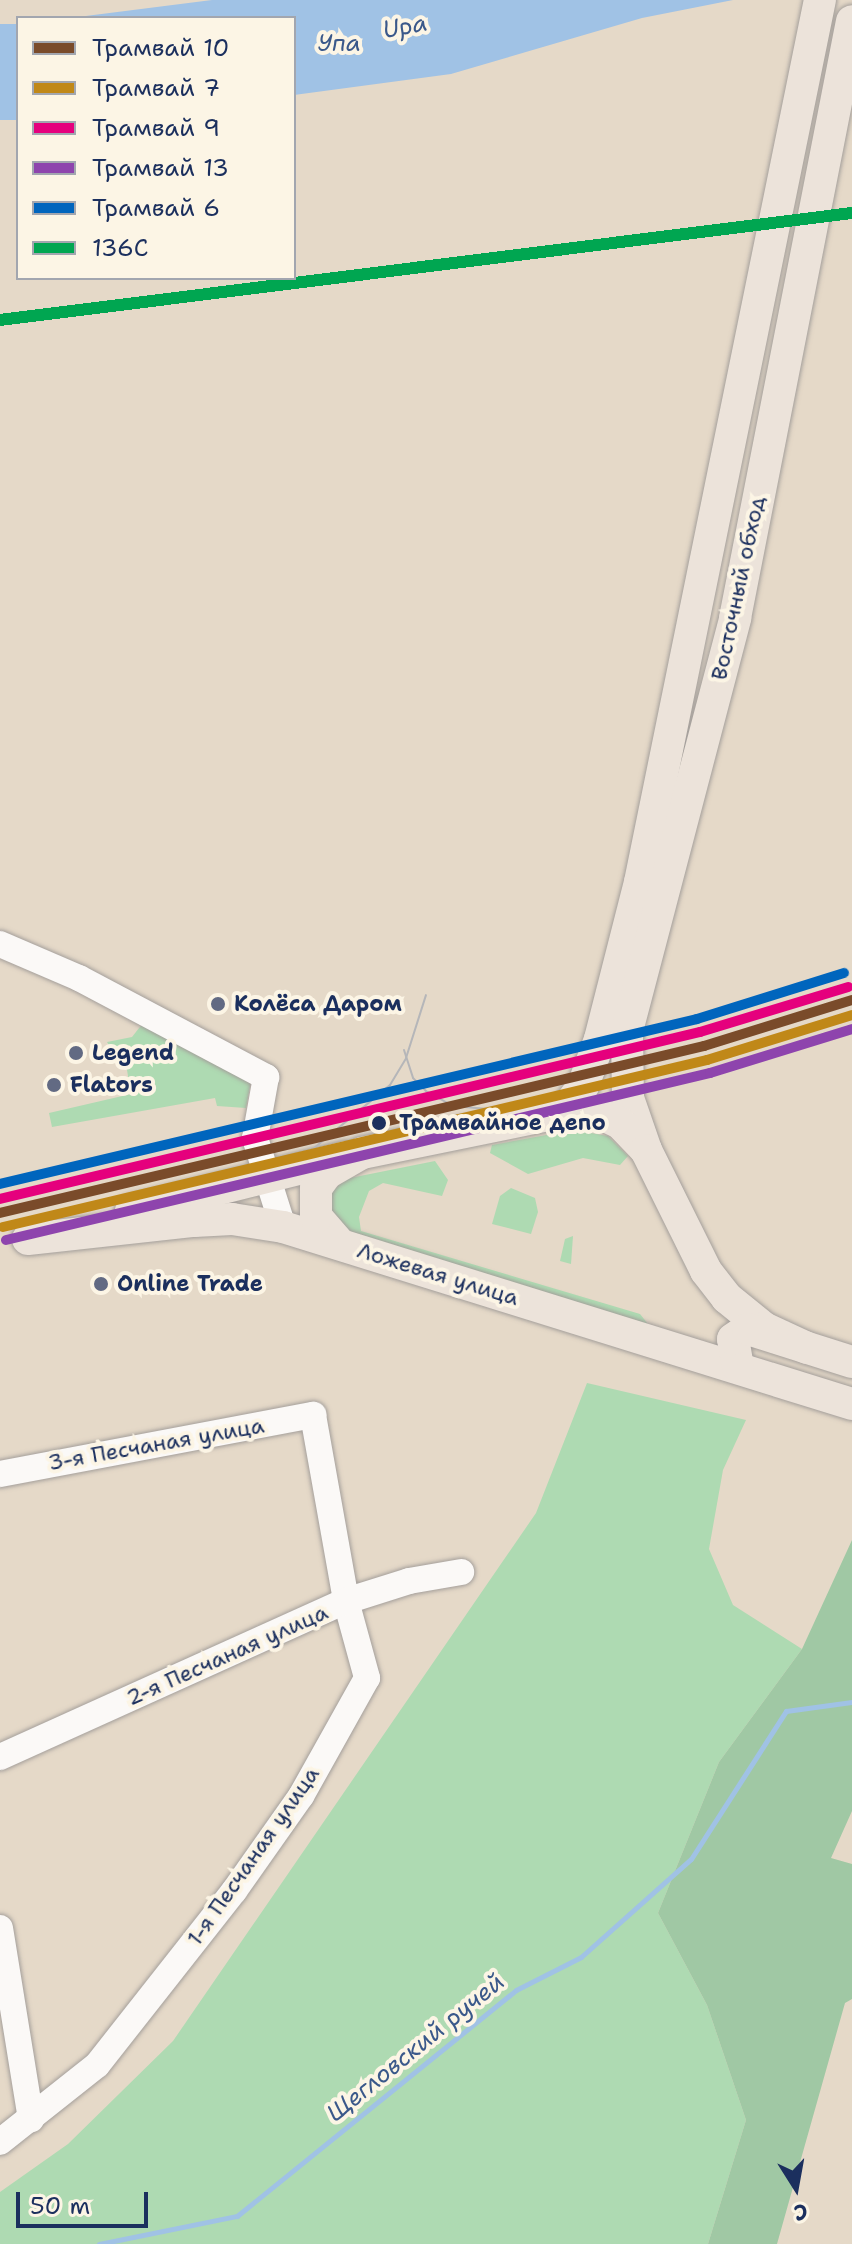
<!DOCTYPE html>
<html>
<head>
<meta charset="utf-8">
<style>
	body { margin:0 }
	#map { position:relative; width:852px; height:2244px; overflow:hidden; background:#e5d9c8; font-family:"Shantell Sans",sans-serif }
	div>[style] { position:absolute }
	.green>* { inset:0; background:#aedab2 }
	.forest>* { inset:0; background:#a0c8a4 }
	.water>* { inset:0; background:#a0c2e5; transform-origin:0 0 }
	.stream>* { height:5px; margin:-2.5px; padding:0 2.5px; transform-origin:2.5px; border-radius:2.5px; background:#a0c2e5 }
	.roads { filter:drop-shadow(0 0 2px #a49f9b) drop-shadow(0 0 2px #a49f9b) }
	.minor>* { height:26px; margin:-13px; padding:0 13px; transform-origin:13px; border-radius:13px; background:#fbf9f7 }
	.major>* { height:32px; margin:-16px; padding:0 16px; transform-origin:16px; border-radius:16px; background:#ece3da }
	.tram>* { height:2px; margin:-1px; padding:0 1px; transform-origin:1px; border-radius:1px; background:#b5b6b9 }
	.rail-1>* { height:12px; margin:-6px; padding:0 6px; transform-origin:6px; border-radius:6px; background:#00a651 }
	.tram-1>* { height:10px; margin:-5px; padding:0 5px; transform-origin:5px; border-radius:5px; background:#7a4b2a }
	.tram-2>* { height:10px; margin:-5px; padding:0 5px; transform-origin:5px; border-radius:5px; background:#c08818 }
	.tram-3>* { height:10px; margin:-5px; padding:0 5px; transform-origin:5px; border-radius:5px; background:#e5007d }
	.tram-4>* { height:10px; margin:-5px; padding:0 5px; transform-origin:5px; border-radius:5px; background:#8e44ad }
	.tram-5>* { height:10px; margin:-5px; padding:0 5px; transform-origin:5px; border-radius:5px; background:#0065bd }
	.dots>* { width:22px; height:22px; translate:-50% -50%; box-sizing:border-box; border:4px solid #fcf5e5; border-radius:50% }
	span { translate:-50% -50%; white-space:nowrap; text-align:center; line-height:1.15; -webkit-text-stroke:8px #fcf5e5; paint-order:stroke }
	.street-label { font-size:22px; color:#1b2f5e }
	.poi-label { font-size:22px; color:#1b2f5e; font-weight:700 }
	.left { translate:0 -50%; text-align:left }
	.stop-label { font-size:22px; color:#1b2f5e; font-weight:700 }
	.water-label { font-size:24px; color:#3a588a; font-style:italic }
	.legend { position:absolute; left:16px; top:16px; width:280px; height:264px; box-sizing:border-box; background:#fcf5e5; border:2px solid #a2a6af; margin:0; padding:10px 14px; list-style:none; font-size:24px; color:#1b2f5e }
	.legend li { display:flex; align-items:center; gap:16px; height:40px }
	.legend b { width:40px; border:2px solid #a2a6af }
	.north { position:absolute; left:756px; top:2148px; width:80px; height:80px; -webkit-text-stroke:6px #fcf5e5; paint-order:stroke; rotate:169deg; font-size:22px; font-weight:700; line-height:32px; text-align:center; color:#1b2f5e }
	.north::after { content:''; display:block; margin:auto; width:28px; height:36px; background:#1b2f5e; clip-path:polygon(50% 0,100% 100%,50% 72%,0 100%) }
	.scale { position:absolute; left:16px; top:2192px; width:132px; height:36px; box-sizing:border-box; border:4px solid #1b2f5e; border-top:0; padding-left:10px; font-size:24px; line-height:28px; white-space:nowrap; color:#1b2f5e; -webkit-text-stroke:6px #fcf5e5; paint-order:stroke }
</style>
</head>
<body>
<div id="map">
	<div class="green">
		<i style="clip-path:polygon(143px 1023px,251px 1081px,246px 1108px,217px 1106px,215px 1098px,52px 1127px,49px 1113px,131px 1094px,124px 1052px,114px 1054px,107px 1042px,132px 1037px)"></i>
		<i style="clip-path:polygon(574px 1130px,608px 1136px,628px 1156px,620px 1165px,583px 1158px,528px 1174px,490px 1153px,492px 1145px)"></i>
		<i style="clip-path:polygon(435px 1161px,448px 1180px,442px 1196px,383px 1183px,369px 1191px,359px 1217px,361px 1231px,640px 1314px,648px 1324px,338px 1234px,327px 1197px,345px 1179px)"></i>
		<i style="clip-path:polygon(511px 1188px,535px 1198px,538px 1212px,531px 1234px,492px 1224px,500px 1196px)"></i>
		<i style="clip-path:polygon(573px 1236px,571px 1264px,560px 1261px,565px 1239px)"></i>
		<i style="clip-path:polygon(587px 1383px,746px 1420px,723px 1470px,709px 1549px,733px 1605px,802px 1649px,719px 1762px,658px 1913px,707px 2005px,746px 2120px,708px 2244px,0 2244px,0 2192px,68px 2144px,173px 2041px,536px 1513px)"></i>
	</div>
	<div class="forest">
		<i style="clip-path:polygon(852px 1540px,852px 1811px,831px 1858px,852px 1864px,852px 1999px,845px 2003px,777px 2244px,708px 2244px,746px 2120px,707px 2005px,658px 1913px,719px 1762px,802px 1649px)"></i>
	</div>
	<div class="water">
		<i style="clip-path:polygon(212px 0,733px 0,642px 18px,451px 74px,294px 95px,294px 18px,70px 18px)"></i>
		<i style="left:0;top:24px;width:18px;height:96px"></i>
	</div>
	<div class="stream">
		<i style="left:99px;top:2244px;width:141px;rotate:-11.5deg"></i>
		<i style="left:237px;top:2216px;width:359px;rotate:-39deg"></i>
		<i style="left:516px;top:1990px;width:73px;rotate:-26.9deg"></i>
		<i style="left:581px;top:1957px;width:147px;rotate:-41.7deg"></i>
		<i style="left:691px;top:1859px;width:176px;rotate:-57.3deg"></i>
		<i style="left:786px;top:1711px;width:67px;rotate:-7.8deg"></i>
	</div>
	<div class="roads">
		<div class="minor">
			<i style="left:0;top:944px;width:86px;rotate:23.3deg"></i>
			<i style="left:79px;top:978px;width:212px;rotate:27.9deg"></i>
			<i style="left:266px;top:1077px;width:62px;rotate:100.2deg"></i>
			<i style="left:255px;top:1138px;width:93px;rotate:72.5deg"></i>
			<i style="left:0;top:1474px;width:319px;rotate:-10.7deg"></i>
			<i style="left:313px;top:1415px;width:189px;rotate:79.9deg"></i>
			<i style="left:346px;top:1601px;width:80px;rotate:74.7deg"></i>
			<i style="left:367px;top:1678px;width:135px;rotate:119.2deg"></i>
			<i style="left:301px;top:1796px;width:116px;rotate:125.2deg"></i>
			<i style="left:234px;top:1891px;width:221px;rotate:128.2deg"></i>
			<i style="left:97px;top:2065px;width:124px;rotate:141.6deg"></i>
			<i style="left:0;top:1757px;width:380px;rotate:-24.3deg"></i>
			<i style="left:346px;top:1601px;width:66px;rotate:-17.6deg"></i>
			<i style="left:409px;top:1581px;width:53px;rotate:-9.8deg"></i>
			<i style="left:0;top:1928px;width:194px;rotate:80.8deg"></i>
		</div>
		<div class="major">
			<i style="left:564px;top:1112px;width:32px;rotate:-54deg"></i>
			<i style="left:583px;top:1086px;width:50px;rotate:-70.1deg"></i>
			<i style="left:600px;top:1039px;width:162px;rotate:-75.7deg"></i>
			<i style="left:640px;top:882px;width:900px;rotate:-78.47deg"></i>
			<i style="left:646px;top:1150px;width:55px;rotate:-109.1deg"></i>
			<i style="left:628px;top:1098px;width:67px;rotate:-90.9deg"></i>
			<i style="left:627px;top:1031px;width:427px;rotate:-75.3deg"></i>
			<i style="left:735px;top:618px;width:608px;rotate:-78.91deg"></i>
			<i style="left:131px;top:1211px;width:222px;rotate:-14.1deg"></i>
			<i style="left:28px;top:1239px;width:167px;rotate:-6.2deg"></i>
			<i style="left:194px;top:1221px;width:38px;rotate:-3deg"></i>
			<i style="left:232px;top:1219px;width:52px;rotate:8.9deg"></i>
			<i style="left:283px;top:1227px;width:596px;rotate:17.28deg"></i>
			<i style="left:339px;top:1243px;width:35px;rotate:-131deg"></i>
			<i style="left:316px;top:1217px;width:29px;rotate:-90deg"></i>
			<i style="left:316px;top:1188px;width:19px;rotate:-54deg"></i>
			<i style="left:327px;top:1173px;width:40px;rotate:-29.7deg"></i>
			<i style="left:362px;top:1153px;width:206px;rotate:-11.5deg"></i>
			<i style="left:564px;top:1112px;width:37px;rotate:3deg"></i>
			<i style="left:601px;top:1114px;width:21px;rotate:25deg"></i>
			<i style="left:620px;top:1123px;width:37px;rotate:46deg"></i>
			<i style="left:646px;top:1150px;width:135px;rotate:63.6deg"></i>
			<i style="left:706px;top:1271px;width:34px;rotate:52deg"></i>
			<i style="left:727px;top:1298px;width:48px;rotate:39deg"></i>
			<i style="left:764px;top:1328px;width:47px;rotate:24.9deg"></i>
			<i style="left:738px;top:1367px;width:28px;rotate:-100deg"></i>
			<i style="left:733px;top:1339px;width:18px;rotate:-34deg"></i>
			<i style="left:748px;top:1329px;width:109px;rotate:17.6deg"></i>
		</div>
	</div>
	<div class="tram">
		<i style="left:404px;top:1050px;width:29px;rotate:72deg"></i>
		<i style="left:413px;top:1078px;width:18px;rotate:45deg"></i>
		<i style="left:426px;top:1091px;width:31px;rotate:29deg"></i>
		<i style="left:453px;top:1106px;width:32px;rotate:5deg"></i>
		<i style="left:313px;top:1149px;width:100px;rotate:-39.7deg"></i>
		<i style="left:390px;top:1085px;width:31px;rotate:-59deg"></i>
		<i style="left:406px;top:1058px;width:66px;rotate:-72.4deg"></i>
	</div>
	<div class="rail-1">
		<i style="left:0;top:320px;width:859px;rotate:-7.16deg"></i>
	</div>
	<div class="tram-1">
		<i style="left:0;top:1213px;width:724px;rotate:-13.34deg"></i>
		<i style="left:704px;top:1046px;width:155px;rotate:-17.3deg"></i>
	</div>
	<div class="tram-2">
		<i style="left:3px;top:1227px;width:724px;rotate:-13.34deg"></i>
		<i style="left:707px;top:1060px;width:152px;rotate:-17.2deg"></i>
	</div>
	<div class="tram-3">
		<i style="left:0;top:1199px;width:720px;rotate:-13.42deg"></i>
		<i style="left:700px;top:1032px;width:155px;rotate:-16.9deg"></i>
	</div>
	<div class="tram-4">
		<i style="left:6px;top:1240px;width:724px;rotate:-13.34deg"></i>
		<i style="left:710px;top:1073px;width:149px;rotate:-17.2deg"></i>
	</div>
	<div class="tram-5">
		<i style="left:0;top:1184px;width:716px;rotate:-13.32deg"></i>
		<i style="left:697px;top:1019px;width:154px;rotate:-17.4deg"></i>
	</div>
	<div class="dots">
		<i style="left:218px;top:1004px;background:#626a83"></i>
		<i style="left:76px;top:1053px;background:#626a83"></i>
		<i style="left:54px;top:1085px;background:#626a83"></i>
		<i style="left:379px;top:1123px;background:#1b2f5e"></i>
		<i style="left:101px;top:1284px;background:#626a83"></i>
	</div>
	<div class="street-label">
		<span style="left:738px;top:588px;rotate:-78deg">Восточный обход</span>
		<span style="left:438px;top:1274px;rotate:17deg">Ложевая улица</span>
		<span style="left:156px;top:1444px;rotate:-10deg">3-я Песчаная улица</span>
		<span style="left:227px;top:1655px;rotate:-24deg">2-я Песчаная улица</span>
		<span style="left:253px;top:1856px;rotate:-55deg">1-я Песчаная улица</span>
	</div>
	<div class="poi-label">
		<span class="left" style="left:234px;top:1004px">Колёса Даром</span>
		<span class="left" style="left:92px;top:1053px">Legend</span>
		<span class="left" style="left:70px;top:1085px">Flators</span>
		<span class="left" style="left:117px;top:1284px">Online Trade</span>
	</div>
	<div class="stop-label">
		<span class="left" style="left:399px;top:1123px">Трамвайное депо</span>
	</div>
	<div class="water-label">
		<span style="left:405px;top:27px;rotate:-10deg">Upa</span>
		<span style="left:339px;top:44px">Упа</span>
		<span style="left:416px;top:2048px;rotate:-39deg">Щегловский ручей</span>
	</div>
	<ul class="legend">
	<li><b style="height:10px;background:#7a4b2a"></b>Трамвай 10</li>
	<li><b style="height:10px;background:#c08818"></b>Трамвай 7</li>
	<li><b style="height:10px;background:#e5007d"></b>Трамвай 9</li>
	<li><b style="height:10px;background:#8e44ad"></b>Трамвай 13</li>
	<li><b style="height:10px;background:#0065bd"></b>Трамвай 6</li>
	<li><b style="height:10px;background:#00a651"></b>136С</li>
	</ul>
	<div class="north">С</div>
	<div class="scale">50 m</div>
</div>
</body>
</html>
